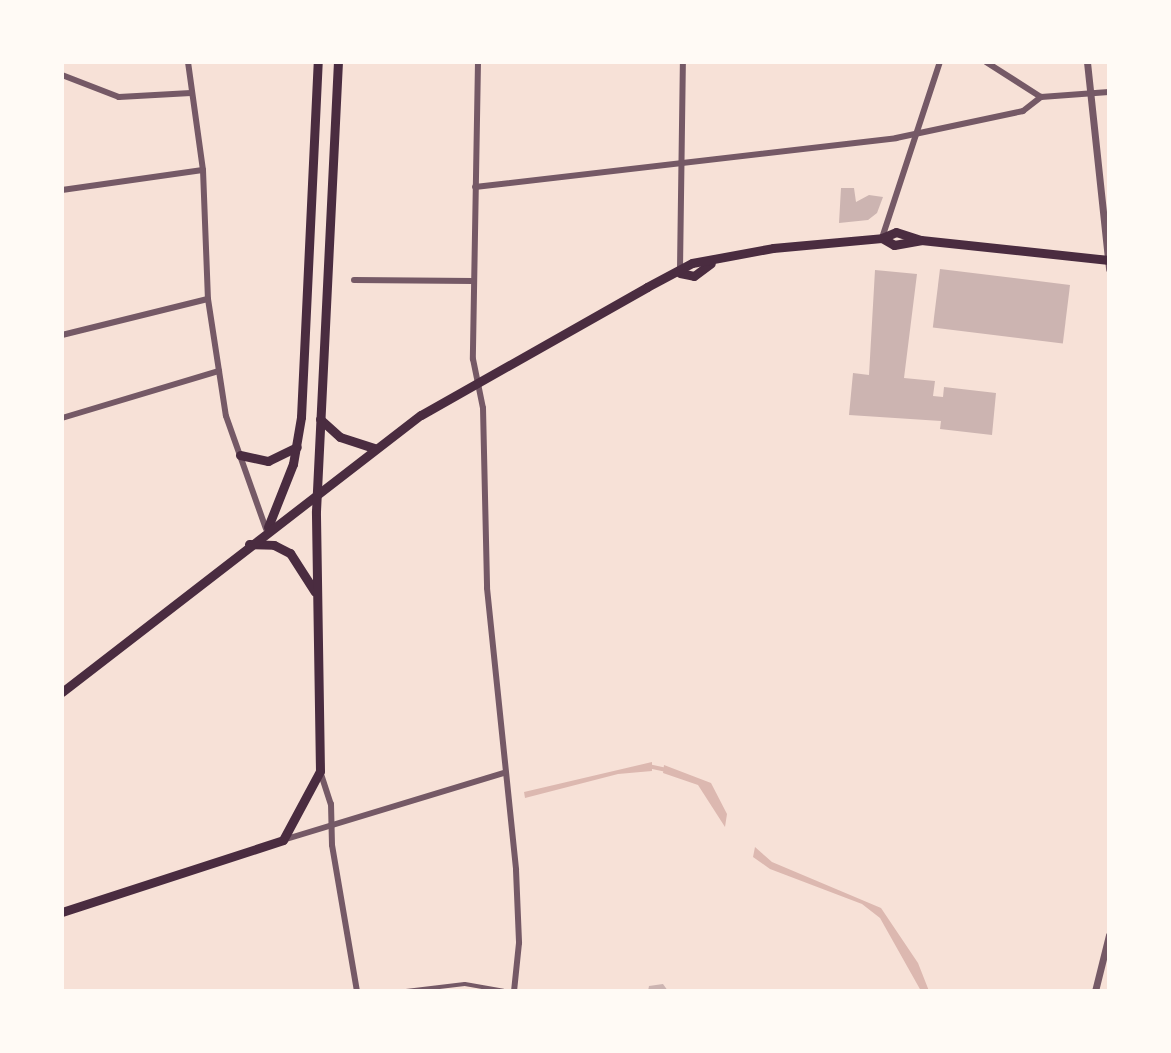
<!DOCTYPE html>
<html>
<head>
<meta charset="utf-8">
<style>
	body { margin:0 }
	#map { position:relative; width:1171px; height:1053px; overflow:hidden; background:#f7e1d7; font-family:Jost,sans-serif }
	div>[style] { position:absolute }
	.water>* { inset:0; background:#dcb8b0 }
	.stream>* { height:4px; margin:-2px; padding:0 2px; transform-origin:2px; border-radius:2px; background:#dcb8b0 }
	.building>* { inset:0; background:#ccb4b1; transform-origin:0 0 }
	.pedestrian>* { height:4px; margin:-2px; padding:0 2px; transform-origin:2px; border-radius:2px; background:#755966 }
	.minor>* { height:6px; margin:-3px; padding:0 3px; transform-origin:3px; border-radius:3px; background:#755966 }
	.tertiary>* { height:7px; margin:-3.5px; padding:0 3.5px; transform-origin:3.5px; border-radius:3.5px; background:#755966 }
	.primary>* { height:9px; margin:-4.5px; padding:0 4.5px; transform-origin:4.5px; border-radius:4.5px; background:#4a2c40 }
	span { translate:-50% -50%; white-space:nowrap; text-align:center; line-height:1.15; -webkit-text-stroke:6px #fffaf5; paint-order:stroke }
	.frame { position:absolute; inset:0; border:64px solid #fffaf5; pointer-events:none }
</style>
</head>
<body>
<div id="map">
	<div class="water">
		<i style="clip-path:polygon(652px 762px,652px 771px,618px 774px,525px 798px,524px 792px)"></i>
		<i style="clip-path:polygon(664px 765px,711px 783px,727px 814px,725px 827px,698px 785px,663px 773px)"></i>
		<i style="clip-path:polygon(755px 847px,772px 862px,881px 908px,918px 963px,929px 991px,921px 991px,880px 918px,862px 904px,770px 869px,753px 857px)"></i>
	</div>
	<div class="stream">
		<i style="left:648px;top:766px;width:19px;rotate:12deg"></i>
	</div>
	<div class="building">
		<i style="clip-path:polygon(841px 188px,854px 188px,856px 202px,869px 195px,883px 197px,877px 213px,868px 220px,839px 223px)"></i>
		<i style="left:940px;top:269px;width:131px;height:59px;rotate:7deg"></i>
		<i style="clip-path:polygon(875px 270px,917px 274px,904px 378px,935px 381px,933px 396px,943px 397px,944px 387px,996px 393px,992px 435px,940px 429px,941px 421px,849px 415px,853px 373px,869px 375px)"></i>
		<i style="clip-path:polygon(663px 984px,668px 991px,648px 991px,649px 986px)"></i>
	</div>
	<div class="pedestrian">
		<i style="left:406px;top:991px;width:59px;rotate:-6.8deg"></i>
		<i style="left:465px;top:984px;width:39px;rotate:10deg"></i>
	</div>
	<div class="minor">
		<i style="left:188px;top:62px;width:109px;rotate:82.1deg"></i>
		<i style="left:203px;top:170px;width:129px;rotate:87.8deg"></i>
		<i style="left:208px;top:299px;width:118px;rotate:81.3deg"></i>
		<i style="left:226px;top:416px;width:120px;rotate:70.5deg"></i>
		<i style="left:478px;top:62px;width:297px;rotate:91deg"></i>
		<i style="left:473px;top:359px;width:50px;rotate:78.5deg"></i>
		<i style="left:483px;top:408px;width:180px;rotate:88.7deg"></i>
		<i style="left:487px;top:588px;width:283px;rotate:84.1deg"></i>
		<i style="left:516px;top:870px;width:73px;rotate:87.6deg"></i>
		<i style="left:519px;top:943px;width:48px;rotate:95.9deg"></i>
		<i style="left:986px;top:62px;width:65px;rotate:32.5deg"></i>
		<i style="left:1041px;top:97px;width:68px;rotate:-4.2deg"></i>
		<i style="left:62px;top:75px;width:61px;rotate:21.1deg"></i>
		<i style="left:119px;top:97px;width:72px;rotate:-3.2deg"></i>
		<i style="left:475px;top:187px;width:424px;rotate:-6.6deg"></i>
		<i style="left:896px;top:138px;width:130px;rotate:-12deg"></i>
		<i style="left:1023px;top:111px;width:23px;rotate:-38deg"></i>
		<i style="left:62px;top:190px;width:142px;rotate:-8.1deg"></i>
		<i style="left:882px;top:238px;width:185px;rotate:-71.8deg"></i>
		<i style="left:680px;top:269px;width:207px;rotate:-89.2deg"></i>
		<i style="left:354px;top:280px;width:119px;rotate:0.5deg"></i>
		<i style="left:62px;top:335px;width:150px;rotate:-13.9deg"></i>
		<i style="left:62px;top:418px;width:164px;rotate:-16.7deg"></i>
		<i style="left:320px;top:771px;width:35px;rotate:72deg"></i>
		<i style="left:331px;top:804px;width:41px;rotate:88.6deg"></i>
		<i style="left:332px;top:845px;width:148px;rotate:80.3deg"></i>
		<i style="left:283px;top:840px;width:231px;rotate:-16.9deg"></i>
	</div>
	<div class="tertiary">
		<i style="left:1087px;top:62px;width:208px;rotate:83.9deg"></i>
		<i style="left:1095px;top:991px;width:58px;rotate:-76deg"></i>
	</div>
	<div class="primary">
		<i style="left:882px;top:238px;width:14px;rotate:30deg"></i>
		<i style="left:894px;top:245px;width:27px;rotate:-10deg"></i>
		<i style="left:921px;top:240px;width:189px;rotate:6.1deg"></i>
		<i style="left:680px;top:273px;width:14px;rotate:12deg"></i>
		<i style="left:694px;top:276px;width:21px;rotate:-37deg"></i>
		<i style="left:320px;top:419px;width:27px;rotate:42deg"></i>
		<i style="left:340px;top:437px;width:36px;rotate:18deg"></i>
		<i style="left:240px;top:455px;width:29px;rotate:12deg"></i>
		<i style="left:268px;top:461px;width:32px;rotate:-26deg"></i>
		<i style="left:268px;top:527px;width:68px;rotate:-68.4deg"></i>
		<i style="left:293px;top:464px;width:48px;rotate:-80.3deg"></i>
		<i style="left:301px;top:417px;width:355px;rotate:-87.3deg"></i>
		<i style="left:249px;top:544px;width:25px;rotate:2deg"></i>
		<i style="left:274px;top:545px;width:18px;rotate:27deg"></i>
		<i style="left:290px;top:553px;width:46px;rotate:57.3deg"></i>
		<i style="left:62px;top:692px;width:453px;rotate:-37.7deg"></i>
		<i style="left:421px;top:415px;width:260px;rotate:-29.5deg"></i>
		<i style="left:647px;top:287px;width:51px;rotate:-28.1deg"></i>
		<i style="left:692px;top:263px;width:82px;rotate:-10.5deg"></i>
		<i style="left:773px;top:248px;width:109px;rotate:-5.2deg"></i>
		<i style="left:882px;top:238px;width:15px;rotate:-23deg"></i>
		<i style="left:896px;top:232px;width:26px;rotate:18deg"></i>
		<i style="left:62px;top:912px;width:232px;rotate:-18deg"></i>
		<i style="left:283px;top:840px;width:78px;rotate:-61.8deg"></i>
		<i style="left:320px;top:771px;width:260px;rotate:-90.9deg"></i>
		<i style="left:316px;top:511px;width:450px;rotate:-87.2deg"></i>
	</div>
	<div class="frame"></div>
</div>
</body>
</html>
